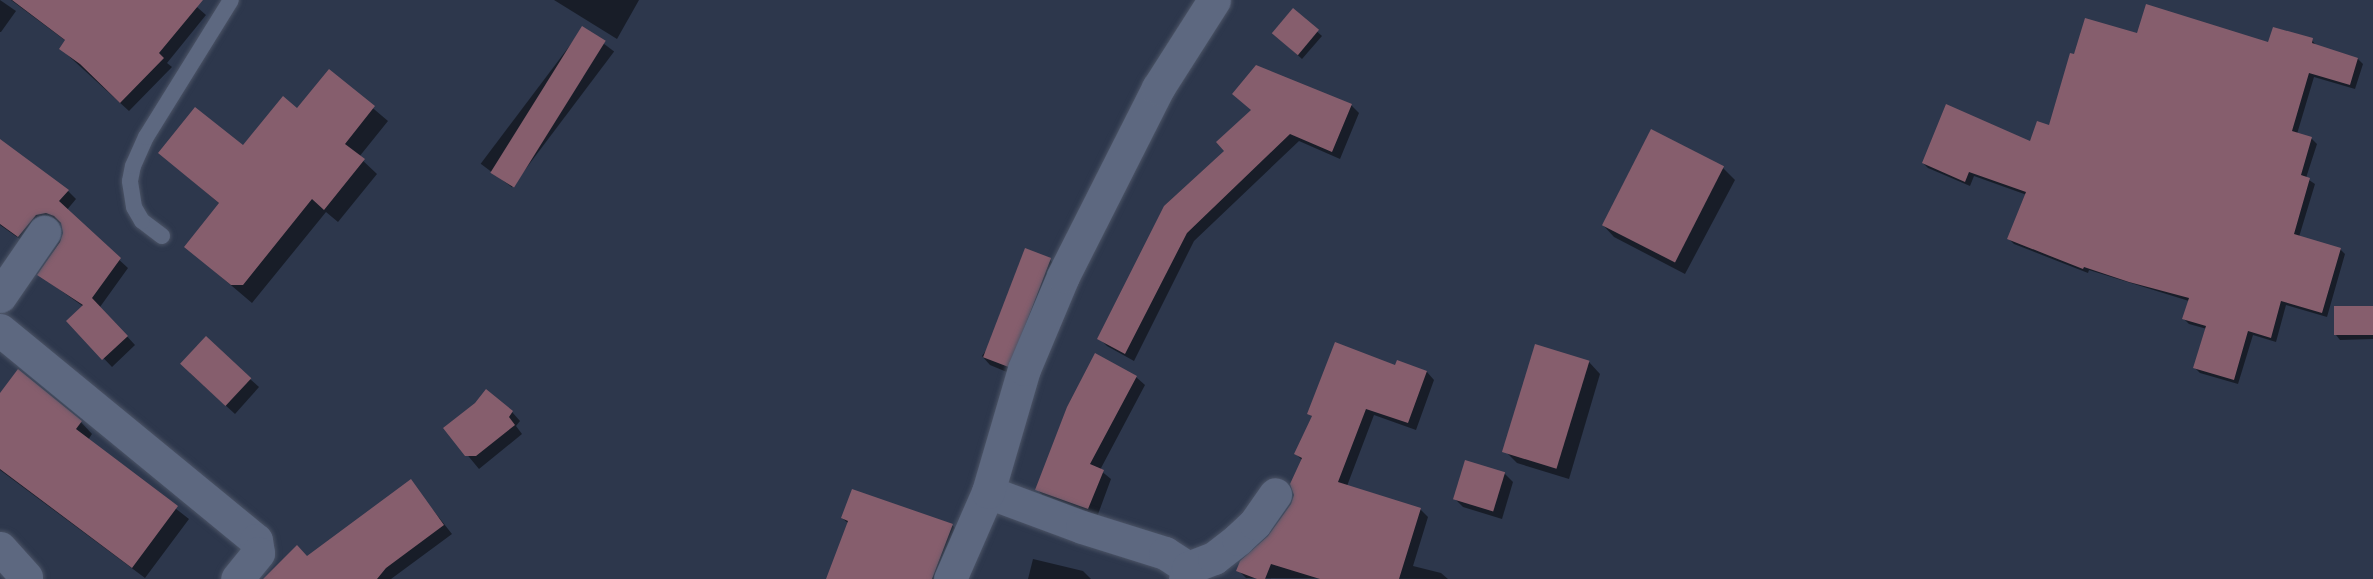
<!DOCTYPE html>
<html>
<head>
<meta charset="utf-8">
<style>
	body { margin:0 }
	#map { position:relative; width:2373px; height:579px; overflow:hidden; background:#2d374c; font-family:"Roboto Condensed",sans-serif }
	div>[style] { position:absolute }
	.shadow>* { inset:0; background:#0007; transform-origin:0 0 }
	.building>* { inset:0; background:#865e6d; transform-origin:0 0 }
	.roads { filter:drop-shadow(0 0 2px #4c5466) drop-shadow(0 0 2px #4c5466) }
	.lane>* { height:16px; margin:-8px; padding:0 8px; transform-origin:8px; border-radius:8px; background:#5d6880 }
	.street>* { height:33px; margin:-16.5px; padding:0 16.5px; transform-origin:16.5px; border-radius:16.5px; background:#5d6880 }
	span { translate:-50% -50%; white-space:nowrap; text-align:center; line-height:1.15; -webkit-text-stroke:4.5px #242d41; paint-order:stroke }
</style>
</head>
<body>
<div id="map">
	<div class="shadow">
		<i style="clip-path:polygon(0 0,16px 11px,1px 32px,0 32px)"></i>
		<i style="clip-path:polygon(11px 0,189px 0,206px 15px,167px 63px,172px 67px,129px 111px,61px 49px,66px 41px)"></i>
		<i style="clip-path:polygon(554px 0,639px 0,617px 39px)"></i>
		<i style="clip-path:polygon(1293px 10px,1322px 36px,1302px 59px,1278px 37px)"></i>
		<i style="left:583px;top:28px;width:39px;height:170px;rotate:37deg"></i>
		<i style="clip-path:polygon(2138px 35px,2269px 44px,2312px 40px,2317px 47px,2358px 59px,2363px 64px,2355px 89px,2314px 77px,2297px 134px,2312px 139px,2317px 144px,2306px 178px,2315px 184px,2299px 237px,2340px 249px,2345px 254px,2327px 317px,2286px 305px,2276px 342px,2253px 335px,2238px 384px,2200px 373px,2195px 368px,2207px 329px,2189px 324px,2184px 319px,2189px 301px,2089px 270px,2088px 273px,2014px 244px,2009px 239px,2027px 195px,1974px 176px,1970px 186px,1928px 168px,1923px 163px,2031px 143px,2050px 127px,2075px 56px)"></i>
		<i style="clip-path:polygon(329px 71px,388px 121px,359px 157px,377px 174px,338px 222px,326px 212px,252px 303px,186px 247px,220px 204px,160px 153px,243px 147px,298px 110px)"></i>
		<i style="clip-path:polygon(1351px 105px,1359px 113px,1340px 159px,1299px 141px,1194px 241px,1134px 361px,1107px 346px,1099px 338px,1226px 151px)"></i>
		<i style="clip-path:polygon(0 141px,68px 191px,76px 199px,66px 211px,128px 268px,100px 307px,135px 345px,112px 367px,68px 321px,84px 307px,39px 275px,64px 234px,63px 224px,56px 221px,27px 244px,0 225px)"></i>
		<i style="clip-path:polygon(1723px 168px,1735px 180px,1685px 274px,1614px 237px,1603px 225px)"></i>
		<i style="clip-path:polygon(1050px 260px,1059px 268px,1014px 375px,990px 365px,982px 356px)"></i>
		<i style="clip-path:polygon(2373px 308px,2373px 339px,2340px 340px,2336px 335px)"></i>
		<i style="clip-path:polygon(1536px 346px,1589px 362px,1600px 374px,1569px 479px,1517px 463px,1505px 451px)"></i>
		<i style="clip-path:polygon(1396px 366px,1427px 372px,1434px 380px,1416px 430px,1374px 415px,1347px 486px,1420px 509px,1428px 517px,1413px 566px,1441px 573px,1448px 579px,1246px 578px,1238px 570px,1269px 537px,1292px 505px,1303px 461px,1296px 454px,1313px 417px,1309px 414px)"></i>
		<i style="clip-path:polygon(190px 373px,250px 379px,259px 387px,235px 414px)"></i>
		<i style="clip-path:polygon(1136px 377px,1145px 385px,1100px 470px,1111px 479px,1097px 517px,1045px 498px,1037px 489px)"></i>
		<i style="clip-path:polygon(0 396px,81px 422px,92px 434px,88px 440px,189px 519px,145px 578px,0 470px)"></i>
		<i style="clip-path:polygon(512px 412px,520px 421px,516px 426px,522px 434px,479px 469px,445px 428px)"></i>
		<i style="clip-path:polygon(1504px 473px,1513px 482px,1502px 519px,1463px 507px,1455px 499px)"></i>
		<i style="clip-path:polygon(410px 481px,452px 534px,391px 579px,266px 579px,307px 558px)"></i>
		<i style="clip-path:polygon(853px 491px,953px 526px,961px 534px,942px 579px,828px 579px,849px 524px,842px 518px)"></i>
		<i style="clip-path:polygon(1033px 559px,1083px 571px,1091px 579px,1028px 579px)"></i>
	</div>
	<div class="building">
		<i style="clip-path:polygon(12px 0,203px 0,159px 53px,164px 58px,120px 103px,80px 64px,59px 49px,65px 40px)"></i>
		<i style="clip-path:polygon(2146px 4px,2268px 42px,2273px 27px,2313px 38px,2312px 43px,2358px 58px,2350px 85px,2309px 73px,2292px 131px,2312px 137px,2301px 175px,2310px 178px,2294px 234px,2341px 248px,2322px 313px,2281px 301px,2271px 338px,2248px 331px,2234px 380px,2193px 368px,2206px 326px,2182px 319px,2189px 298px,2129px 282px,2084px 267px,2083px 269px,2007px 239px,2026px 192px,1969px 172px,1965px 182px,1922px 163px,1946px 104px,2030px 141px,2037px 121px,2049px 125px,2070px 53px,2074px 54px,2085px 18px,2137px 33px)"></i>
		<i style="left:1293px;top:8px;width:34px;height:33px;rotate:40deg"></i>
		<i style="left:582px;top:26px;width:28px;height:173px;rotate:32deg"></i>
		<i style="clip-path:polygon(1256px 65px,1352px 104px,1332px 152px,1290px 134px,1187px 233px,1125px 354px,1097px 339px,1164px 206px,1224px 151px,1216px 142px,1251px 110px,1232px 94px)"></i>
		<i style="clip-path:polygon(329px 69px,375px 106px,345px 144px,365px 159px,324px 210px,312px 199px,243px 285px,231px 285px,184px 247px,219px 203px,158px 153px,195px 107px,243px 145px,283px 96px,297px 108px)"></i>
		<i style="left:1651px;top:129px;width:82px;height:108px;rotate:27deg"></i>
		<i style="clip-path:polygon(0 139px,69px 190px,59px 201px,121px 258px,92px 298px,128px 336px,102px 360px,66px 321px,83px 305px,37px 275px,60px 242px,63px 233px,61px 223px,54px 216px,46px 213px,36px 215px,18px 237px,0 224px)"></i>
		<i style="left:1025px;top:248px;width:28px;height:117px;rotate:21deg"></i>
		<i style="left:2373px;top:306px;width:29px;height:39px;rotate:90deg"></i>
		<i style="left:206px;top:336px;width:62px;height:38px;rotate:43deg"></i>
		<i style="clip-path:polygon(1335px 342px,1395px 365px,1397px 360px,1427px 371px,1408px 423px,1366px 409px,1338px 482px,1421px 508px,1399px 579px,1320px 579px,1271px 564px,1265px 579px,1257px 579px,1236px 571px,1240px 561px,1268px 536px,1291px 504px,1294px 495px,1290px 484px,1302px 458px,1294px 454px,1312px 416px,1307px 414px)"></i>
		<i style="left:1535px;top:344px;width:57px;height:113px;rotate:17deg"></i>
		<i style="clip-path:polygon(1095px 353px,1137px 376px,1090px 464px,1104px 470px,1088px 509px,1035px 490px,1067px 407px)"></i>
		<i style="clip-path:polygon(18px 369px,82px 421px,76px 429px,178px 506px,132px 568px,0 469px,0 393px)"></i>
		<i style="clip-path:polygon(486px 389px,513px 411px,509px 417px,515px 425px,476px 456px,465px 456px,443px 428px,475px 403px)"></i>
		<i style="left:1465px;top:460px;width:42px;height:41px;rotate:17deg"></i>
		<i style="clip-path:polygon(411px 479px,444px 525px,386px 568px,377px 579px,263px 579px,297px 545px,307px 556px)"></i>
		<i style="clip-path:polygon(852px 489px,953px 524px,932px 579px,826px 579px,848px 521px,841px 518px)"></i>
	</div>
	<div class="roads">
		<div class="lane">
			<i style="left:162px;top:236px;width:25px;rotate:-143deg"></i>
			<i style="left:142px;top:221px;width:16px;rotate:-120deg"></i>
			<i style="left:134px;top:207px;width:26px;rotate:-99deg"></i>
			<i style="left:130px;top:181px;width:15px;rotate:-79deg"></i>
			<i style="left:133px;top:166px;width:32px;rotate:-66deg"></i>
			<i style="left:146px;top:137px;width:161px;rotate:-58.2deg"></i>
		</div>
		<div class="street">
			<i style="left:0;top:296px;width:78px;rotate:-55.5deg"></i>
			<i style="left:0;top:330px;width:331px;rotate:39.4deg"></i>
			<i style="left:256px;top:540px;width:13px;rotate:81deg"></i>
			<i style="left:258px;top:553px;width:33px;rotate:129deg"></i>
			<i style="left:988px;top:492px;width:100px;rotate:20.4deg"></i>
			<i style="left:1082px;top:527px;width:87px;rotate:17.4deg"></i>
			<i style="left:1165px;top:553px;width:27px;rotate:33deg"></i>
			<i style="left:1188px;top:568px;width:11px;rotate:105deg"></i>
			<i style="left:0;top:548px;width:39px;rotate:48deg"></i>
			<i style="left:1188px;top:568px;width:28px;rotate:-21deg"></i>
			<i style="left:1214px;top:558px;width:31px;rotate:-38deg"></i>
			<i style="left:1238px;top:539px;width:23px;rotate:-43deg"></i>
			<i style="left:1255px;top:523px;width:35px;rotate:-55deg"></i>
			<i style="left:950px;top:579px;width:95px;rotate:-66.4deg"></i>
			<i style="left:988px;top:492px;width:128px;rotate:-73.7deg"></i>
			<i style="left:1024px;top:369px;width:101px;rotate:-67.2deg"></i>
			<i style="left:1063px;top:276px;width:211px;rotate:-63.2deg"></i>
			<i style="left:1158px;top:88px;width:104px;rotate:-57.5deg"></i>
		</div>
	</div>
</div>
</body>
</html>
